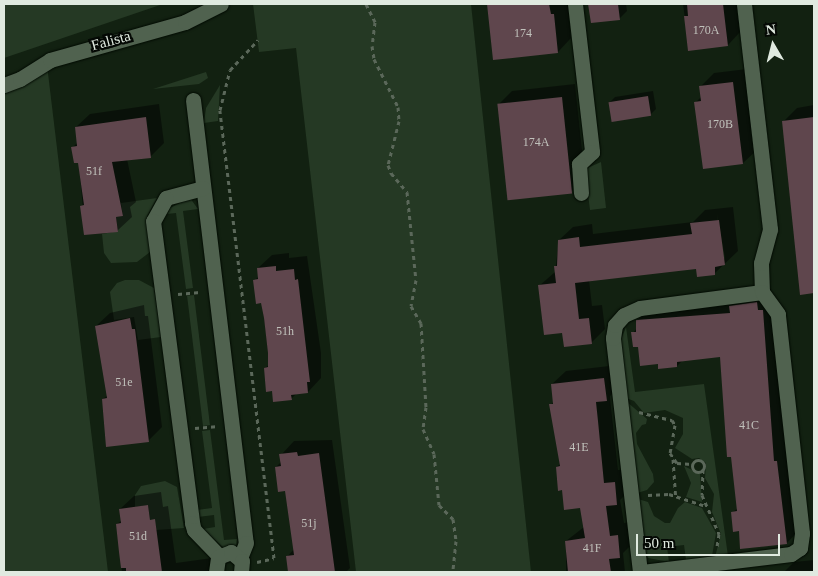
<!DOCTYPE html>
<html>
<head>
<meta charset="utf-8">
<style>
	body { margin:0 }
	#map { position:relative; width:818px; height:576px; overflow:hidden; background:#122111; font-family:Georgia,serif }
	div>[style] { position:absolute }
	.green>* { inset:0; background:#253924; transform-origin:0 0 }
	.shadow>* { inset:0; background:#0007 }
	.building>* { inset:0; background:#5f464d; transform-origin:0 0 }
	.path>* { height:3px; margin-top:-1.5px; transform-origin:0; background:repeating-linear-gradient(90deg,#5b685a 0 4px,transparent 0 8px) }
	.path>.ring { margin:-1.5px; padding:0; box-sizing:content-box; background:none; border:3px solid #5b685a; border-radius:50% }
	.roads { filter:drop-shadow(0 0 1px #010a01) drop-shadow(0 0 1px #010a01) }
	.minor>* { height:15px; margin:-7.5px; padding:0 7.5px; transform-origin:7.5px; border-radius:7.5px; background:#50624f }
	span { translate:-50% -50%; white-space:nowrap; text-align:center; line-height:1.15; -webkit-text-stroke:4.5px #040804; paint-order:stroke }
	.number-label { font-size:12px; color:#c0c1bb }
	.number-label span { -webkit-text-stroke-width:0 }
	.street-label { font-size:15px; color:#e0eae0 }
	.frame { position:absolute; inset:0; border:5px solid #e0eae0; pointer-events:none }
	.north { position:absolute; left:748px; top:20px; width:50px; height:50px; -webkit-text-stroke:4px #040804; paint-order:stroke; rotate:352deg; font-size:14px; font-weight:700; line-height:20px; text-align:center; color:#e0eae0 }
	.north::after { content:''; display:block; margin:auto; width:18px; height:22px; background:#e0eae0; clip-path:polygon(50% 0,100% 100%,50% 72%,0 100%) }
	.scale { position:absolute; left:636px; top:534px; width:144px; height:22px; box-sizing:border-box; border:2px solid #e0eae0; border-top:0; padding-left:6px; font-size:15px; line-height:18px; white-space:nowrap; color:#e0eae0; -webkit-text-stroke:4px #040804; paint-order:stroke }
</style>
</head>
<body>
<div id="map">
	<div class="green">
		<i style="clip-path:polygon(4px 4px,163px 4px,4px 58px)"></i>
		<i style="clip-path:polygon(253px 4px,471px 4px,531px 572px,356px 572px,296px 48px,259px 52px)"></i>
		<i style="clip-path:polygon(47px 65px,108px 572px,4px 572px,4px 93px)"></i>
		<i style="clip-path:polygon(206px 72px,208px 78px,199px 84px,153px 89px)"></i>
		<i style="clip-path:polygon(220px 85px,218px 121px,204px 123px,206px 108px)"></i>
		<i style="clip-path:polygon(601px 162px,606px 208px,590px 210px,585px 169px)"></i>
		<i style="clip-path:polygon(157px 198px,147px 216px,150px 252px,137px 262px,111px 263px,104px 253px,102px 234px,118px 231px,116px 217px,123px 216px,121px 203px)"></i>
		<i style="clip-path:polygon(190px 198px,198px 209px,183px 211px,193px 288px,186px 289px,176px 213px,167px 214px,170px 208px)"></i>
		<i style="clip-path:polygon(125px 280px,139px 280px,154px 288px,161px 337px,138px 340px,134px 317px,114px 320px,110px 292px,117px 283px)"></i>
		<i style="left:194px;top:295px;width:131px;height:7px;rotate:83deg"></i>
		<i style="clip-path:polygon(626px 327px,635px 392px,704px 384px,728px 556px,715px 557px,721px 534px,712px 512px,714px 494px,705px 478px,706px 463px,699px 458px,692px 459px,675px 448px,683px 434px,683px 418px,665px 410px,644px 413px,634px 401px,626px 398px,620px 342px)"></i>
		<i style="clip-path:polygon(627px 402px,647px 419px,646px 424px,642px 425px,636px 433px,637px 444px,653px 474px,654px 482px,647px 490px,637px 493px)"></i>
		<i style="clip-path:polygon(210px 430px,224px 540px,237px 539px,236px 547px,225px 549px,203px 529px,215px 527px,214px 515px,198px 517px,197px 510px,212px 508px,202px 431px)"></i>
		<i style="clip-path:polygon(684px 466px,700px 474px,702px 502px,686px 497px,691px 483px)"></i>
		<i style="clip-path:polygon(165px 481px,177px 487px,184px 528px,156px 530px,150px 520px,148px 505px,135px 507px,135px 495px,141px 486px)"></i>
		<i style="clip-path:polygon(638px 499px,648px 502px,654px 516px,665px 523px,670px 523px,678px 508px,685px 502px,702px 508px,716px 533px,712px 556px,686px 560px,684px 545px,667px 547px,669px 562px,648px 558px,644px 551px)"></i>
	</div>
	<div class="shadow">
		<i style="clip-path:polygon(489px 4px,568px 4px,571px 38px,558px 52px,494px 58px)"></i>
		<i style="clip-path:polygon(590px 4px,626px 4px,627px 11px,619px 19px,592px 22px)"></i>
		<i style="clip-path:polygon(683px 4px,738px 4px,741px 31px,728px 45px,689px 49px)"></i>
		<i style="clip-path:polygon(747px 69px,757px 150px,743px 163px,704px 167px,696px 102px,702px 96px,701px 86px,714px 73px)"></i>
		<i style="clip-path:polygon(575px 84px,585px 178px,571px 192px,498px 105px,512px 91px)"></i>
		<i style="clip-path:polygon(653px 91px,656px 109px,650px 115px,610px 102px,615px 97px)"></i>
		<i style="clip-path:polygon(159px 104px,164px 143px,151px 156px,127px 159px,136px 202px,130px 207px,132px 217px,118px 230px,85px 234px,79px 162px,73px 147px,78px 142px,76px 127px,90px 114px)"></i>
		<i style="clip-path:polygon(814px 105px,814px 292px,802px 294px,784px 121px,797px 108px)"></i>
		<i style="clip-path:polygon(evenodd,733px 207px,738px 251px,715px 273px,697px 267px,589px 280px,592px 306px,602px 305px,605px 329px,591px 343px,539px 286px,555px 272px,559px 240px,573px 227px,592px 224px,593px 234px,693px 222px,705px 210px,733px 207px,717px 214px,725px 258px,723px 260px,717px 214px)"></i>
		<i style="clip-path:polygon(289px 253px,289px 258px,307px 256px,321px 353px,321px 378px,308px 392px,297px 393px,291px 399px,273px 389px,265px 368px,270px 364px,262px 302px,254px 281px,259px 276px,258px 268px,272px 255px)"></i>
		<i style="clip-path:polygon(771px 289px,771px 297px,776px 297px,787px 448px,800px 529px,787px 543px,740px 530px,733px 512px,738px 508px,721px 356px,683px 360px,677px 366px,659px 362px,639px 346px,633px 333px,637px 328px,636px 321px,650px 307px)"></i>
		<i style="clip-path:polygon(144px 305px,145px 316px,148px 316px,162px 427px,148px 441px,103px 399px,108px 395px,96px 326px,110px 313px)"></i>
		<i style="clip-path:polygon(618px 365px,620px 386px,610px 396px,611px 407px,618px 470px,628px 469px,630px 490px,620px 500px,624px 523px,631px 522px,633px 543px,623px 553px,625px 572px,566px 572px,566px 541px,584px 527px,581px 507px,563px 489px,557px 467px,561px 463px,551px 405px,554px 401px,552px 384px,566px 371px)"></i>
		<i style="clip-path:polygon(332px 440px,350px 568px,346px 572px,289px 572px,287px 557px,294px 549px,286px 490px,276px 467px,281px 462px,281px 455px,294px 441px)"></i>
		<i style="clip-path:polygon(161px 492px,163px 507px,168px 506px,176px 563px,212px 558px,214px 572px,122px 572px,117px 524px,122px 520px,120px 509px,134px 496px)"></i>
		<i style="clip-path:polygon(814px 560px,814px 572px,784px 572px,794px 562px)"></i>
		<i style="clip-path:polygon(723px 570px,723px 572px,701px 572px)"></i>
	</div>
	<div class="building">
		<i style="clip-path:polygon(487px 4px,549px 4px,551px 14px,554px 14px,558px 53px,493px 60px)"></i>
		<i style="clip-path:polygon(588px 4px,618px 4px,620px 20px,591px 23px)"></i>
		<i style="clip-path:polygon(687px 4px,723px 4px,728px 46px,688px 51px,684px 16px,688px 16px)"></i>
		<i style="clip-path:polygon(733px 82px,743px 164px,703px 169px,694px 102px,701px 101px,699px 86px)"></i>
		<i style="left:648px;top:96px;width:20px;height:40px;rotate:81deg"></i>
		<i style="left:562px;top:97px;width:97px;height:65px;rotate:84deg"></i>
		<i style="clip-path:polygon(146px 117px,151px 158px,112px 162px,123px 216px,116px 217px,118px 232px,84px 235px,80px 206px,84px 205px,78px 163px,74px 163px,71px 147px,77px 146px,75px 127px)"></i>
		<i style="clip-path:polygon(814px 117px,814px 293px,800px 295px,782px 121px)"></i>
		<i style="clip-path:polygon(719px 220px,725px 265px,715px 267px,715px 275px,697px 277px,696px 269px,575px 283px,579px 319px,589px 318px,592px 344px,564px 347px,562px 333px,544px 335px,538px 285px,556px 283px,554px 266px,557px 266px,558px 240px,579px 237px,580px 247px,692px 234px,690px 223px)"></i>
		<i style="clip-path:polygon(276px 266px,276px 271px,294px 269px,295px 280px,298px 279px,310px 382px,307px 382px,308px 393px,291px 395px,292px 400px,273px 402px,272px 391px,266px 392px,264px 368px,268px 367px,268px 353px,264px 318px,261px 303px,256px 304px,253px 280px,258px 279px,257px 268px)"></i>
		<i style="clip-path:polygon(757px 302px,758px 310px,763px 310px,774px 461px,777px 461px,787px 544px,740px 549px,739px 531px,733px 532px,731px 512px,737px 511px,731px 457px,727px 457px,720px 357px,677px 362px,677px 367px,658px 369px,658px 364px,640px 366px,638px 347px,633px 347px,631px 332px,636px 332px,636px 320px,730px 313px,729px 306px)"></i>
		<i style="clip-path:polygon(130px 318px,132px 329px,135px 329px,149px 442px,106px 447px,102px 399px,107px 398px,95px 326px)"></i>
		<i style="clip-path:polygon(604px 378px,607px 401px,596px 402px,598px 421px,604px 483px,615px 482px,617px 505px,606px 506px,610px 536px,618px 535px,620px 558px,609px 559px,611px 572px,568px 572px,565px 541px,585px 538px,580px 508px,564px 510px,562px 490px,558px 491px,556px 467px,560px 466px,549px 404px,553px 404px,551px 384px)"></i>
		<i style="clip-path:polygon(297px 452px,298px 456px,319px 453px,335px 572px,288px 572px,286px 556px,294px 555px,285px 491px,278px 492px,275px 467px,281px 466px,279px 454px)"></i>
		<i style="clip-path:polygon(148px 505px,150px 520px,155px 519px,162px 572px,126px 572px,126px 568px,121px 568px,119px 552px,116px 524px,121px 523px,119px 509px)"></i>
	</div>
	<div class="path">
		<i style="left:366px;top:4px;width:20px;rotate:63deg"></i>
		<i style="left:375px;top:22px;width:24px;rotate:97deg"></i>
		<i style="left:372px;top:46px;width:13px;rotate:81deg"></i>
		<i style="left:374px;top:59px;width:54px;rotate:63.4deg"></i>
		<i style="left:398px;top:107px;width:14px;rotate:86deg"></i>
		<i style="left:399px;top:121px;width:45px;rotate:104deg"></i>
		<i style="left:388px;top:165px;width:9px;rotate:69deg"></i>
		<i style="left:391px;top:173px;width:25px;rotate:50deg"></i>
		<i style="left:407px;top:192px;width:88px;rotate:84.2deg"></i>
		<i style="left:416px;top:280px;width:26px;rotate:101deg"></i>
		<i style="left:411px;top:306px;width:20px;rotate:60deg"></i>
		<i style="left:421px;top:323px;width:84px;rotate:86.6deg"></i>
		<i style="left:426px;top:407px;width:22px;rotate:98deg"></i>
		<i style="left:423px;top:429px;width:27px;rotate:66deg"></i>
		<i style="left:434px;top:454px;width:51px;rotate:84.4deg"></i>
		<i style="left:439px;top:505px;width:20px;rotate:45deg"></i>
		<i style="left:453px;top:519px;width:22px;rotate:82deg"></i>
		<i style="left:456px;top:541px;width:31px;rotate:96deg"></i>
		<i style="left:178px;top:294px;width:22px;rotate:-5deg"></i>
		<i style="left:639px;top:412px;width:34px;rotate:14deg"></i>
		<i style="left:672px;top:420px;width:6px;rotate:59deg"></i>
		<i style="left:675px;top:425px;width:28px;rotate:100deg"></i>
		<i style="left:670px;top:453px;width:12px;rotate:55deg"></i>
		<i style="left:677px;top:463px;width:15px;rotate:4deg"></i>
		<i style="left:195px;top:428px;width:21px;rotate:-5deg"></i>
		<i style="left:673px;top:459px;width:39px;rotate:86deg"></i>
		<i class="ring" style="left:692px;top:460px;width:9px;height:9px"></i>
		<i style="left:703px;top:469px;width:26px;rotate:92deg"></i>
		<i style="left:702px;top:495px;width:43px;rotate:66.4deg"></i>
		<i style="left:719px;top:534px;width:13px;rotate:99deg"></i>
		<i style="left:648px;top:495px;width:21px;rotate:-3deg"></i>
		<i style="left:669px;top:494px;width:39px;rotate:18deg"></i>
		<i style="left:257px;top:562px;width:17px;rotate:-13deg"></i>
		<i style="left:274px;top:558px;width:451px;rotate:-96.9deg"></i>
		<i style="left:220px;top:110px;width:41px;rotate:-76deg"></i>
		<i style="left:230px;top:70px;width:41px;rotate:-47deg"></i>
	</div>
	<div class="roads">
		<div class="minor">
			<i style="left:575px;top:4px;width:149px;rotate:83.4deg"></i>
			<i style="left:592px;top:152px;width:18px;rotate:137deg"></i>
			<i style="left:579px;top:164px;width:29px;rotate:86deg"></i>
			<i style="left:4px;top:85px;width:17px;rotate:-21deg"></i>
			<i style="left:20px;top:79px;width:36px;rotate:-32deg"></i>
			<i style="left:50px;top:60px;width:140px;rotate:-15.7deg"></i>
			<i style="left:185px;top:22px;width:40px;rotate:-26.6deg"></i>
			<i style="left:193px;top:100px;width:446px;rotate:83.2deg"></i>
			<i style="left:246px;top:543px;width:16px;rotate:112deg"></i>
			<i style="left:203px;top:188px;width:38px;rotate:165deg"></i>
			<i style="left:166px;top:198px;width:26px;rotate:119deg"></i>
			<i style="left:153px;top:221px;width:305px;rotate:82.6deg"></i>
			<i style="left:192px;top:523px;width:7px;rotate:74deg"></i>
			<i style="left:194px;top:530px;width:36px;rotate:46deg"></i>
			<i style="left:216px;top:572px;width:15px;rotate:-82deg"></i>
			<i style="left:218px;top:557px;width:14px;rotate:-21deg"></i>
			<i style="left:231px;top:552px;width:14px;rotate:39deg"></i>
			<i style="left:242px;top:561px;width:11px;rotate:95deg"></i>
			<i style="left:640px;top:572px;width:236px;rotate:-96.6deg"></i>
			<i style="left:613px;top:338px;width:13px;rotate:-81deg"></i>
			<i style="left:615px;top:325px;width:13px;rotate:-48deg"></i>
			<i style="left:624px;top:315px;width:17px;rotate:-24deg"></i>
			<i style="left:640px;top:308px;width:123px;rotate:-7.5deg"></i>
			<i style="left:762px;top:292px;width:29px;rotate:-92deg"></i>
			<i style="left:761px;top:263px;width:35px;rotate:-75deg"></i>
			<i style="left:770px;top:229px;width:226px;rotate:-96.6deg"></i>
			<i style="left:642px;top:572px;width:150px;rotate:-6.9deg"></i>
			<i style="left:791px;top:554px;width:11px;rotate:-34deg"></i>
			<i style="left:800px;top:548px;width:15px;rotate:-82deg"></i>
			<i style="left:802px;top:533px;width:220px;rotate:-96.3deg"></i>
			<i style="left:778px;top:314px;width:27px;rotate:-126deg"></i>
		</div>
	</div>
	<div class="number-label">
		<span style="left:706px;top:31px">170A</span>
		<span style="left:523px;top:34px">174</span>
		<span style="left:720px;top:125px">170B</span>
		<span style="left:536px;top:143px">174A</span>
		<span style="left:94px;top:172px">51f</span>
		<span style="left:285px;top:332px">51h</span>
		<span style="left:124px;top:383px">51e</span>
		<span style="left:749px;top:426px">41C</span>
		<span style="left:579px;top:448px">41E</span>
		<span style="left:309px;top:524px">51j</span>
		<span style="left:138px;top:537px">51d</span>
		<span style="left:592px;top:549px">41F</span>
	</div>
	<div class="street-label">
		<span style="left:111px;top:41px;rotate:-15deg">Falista</span>
	</div>
	<div class="frame"></div>
	<div class="north">N</div>
	<div class="scale">50 m</div>
</div>
</body>
</html>
